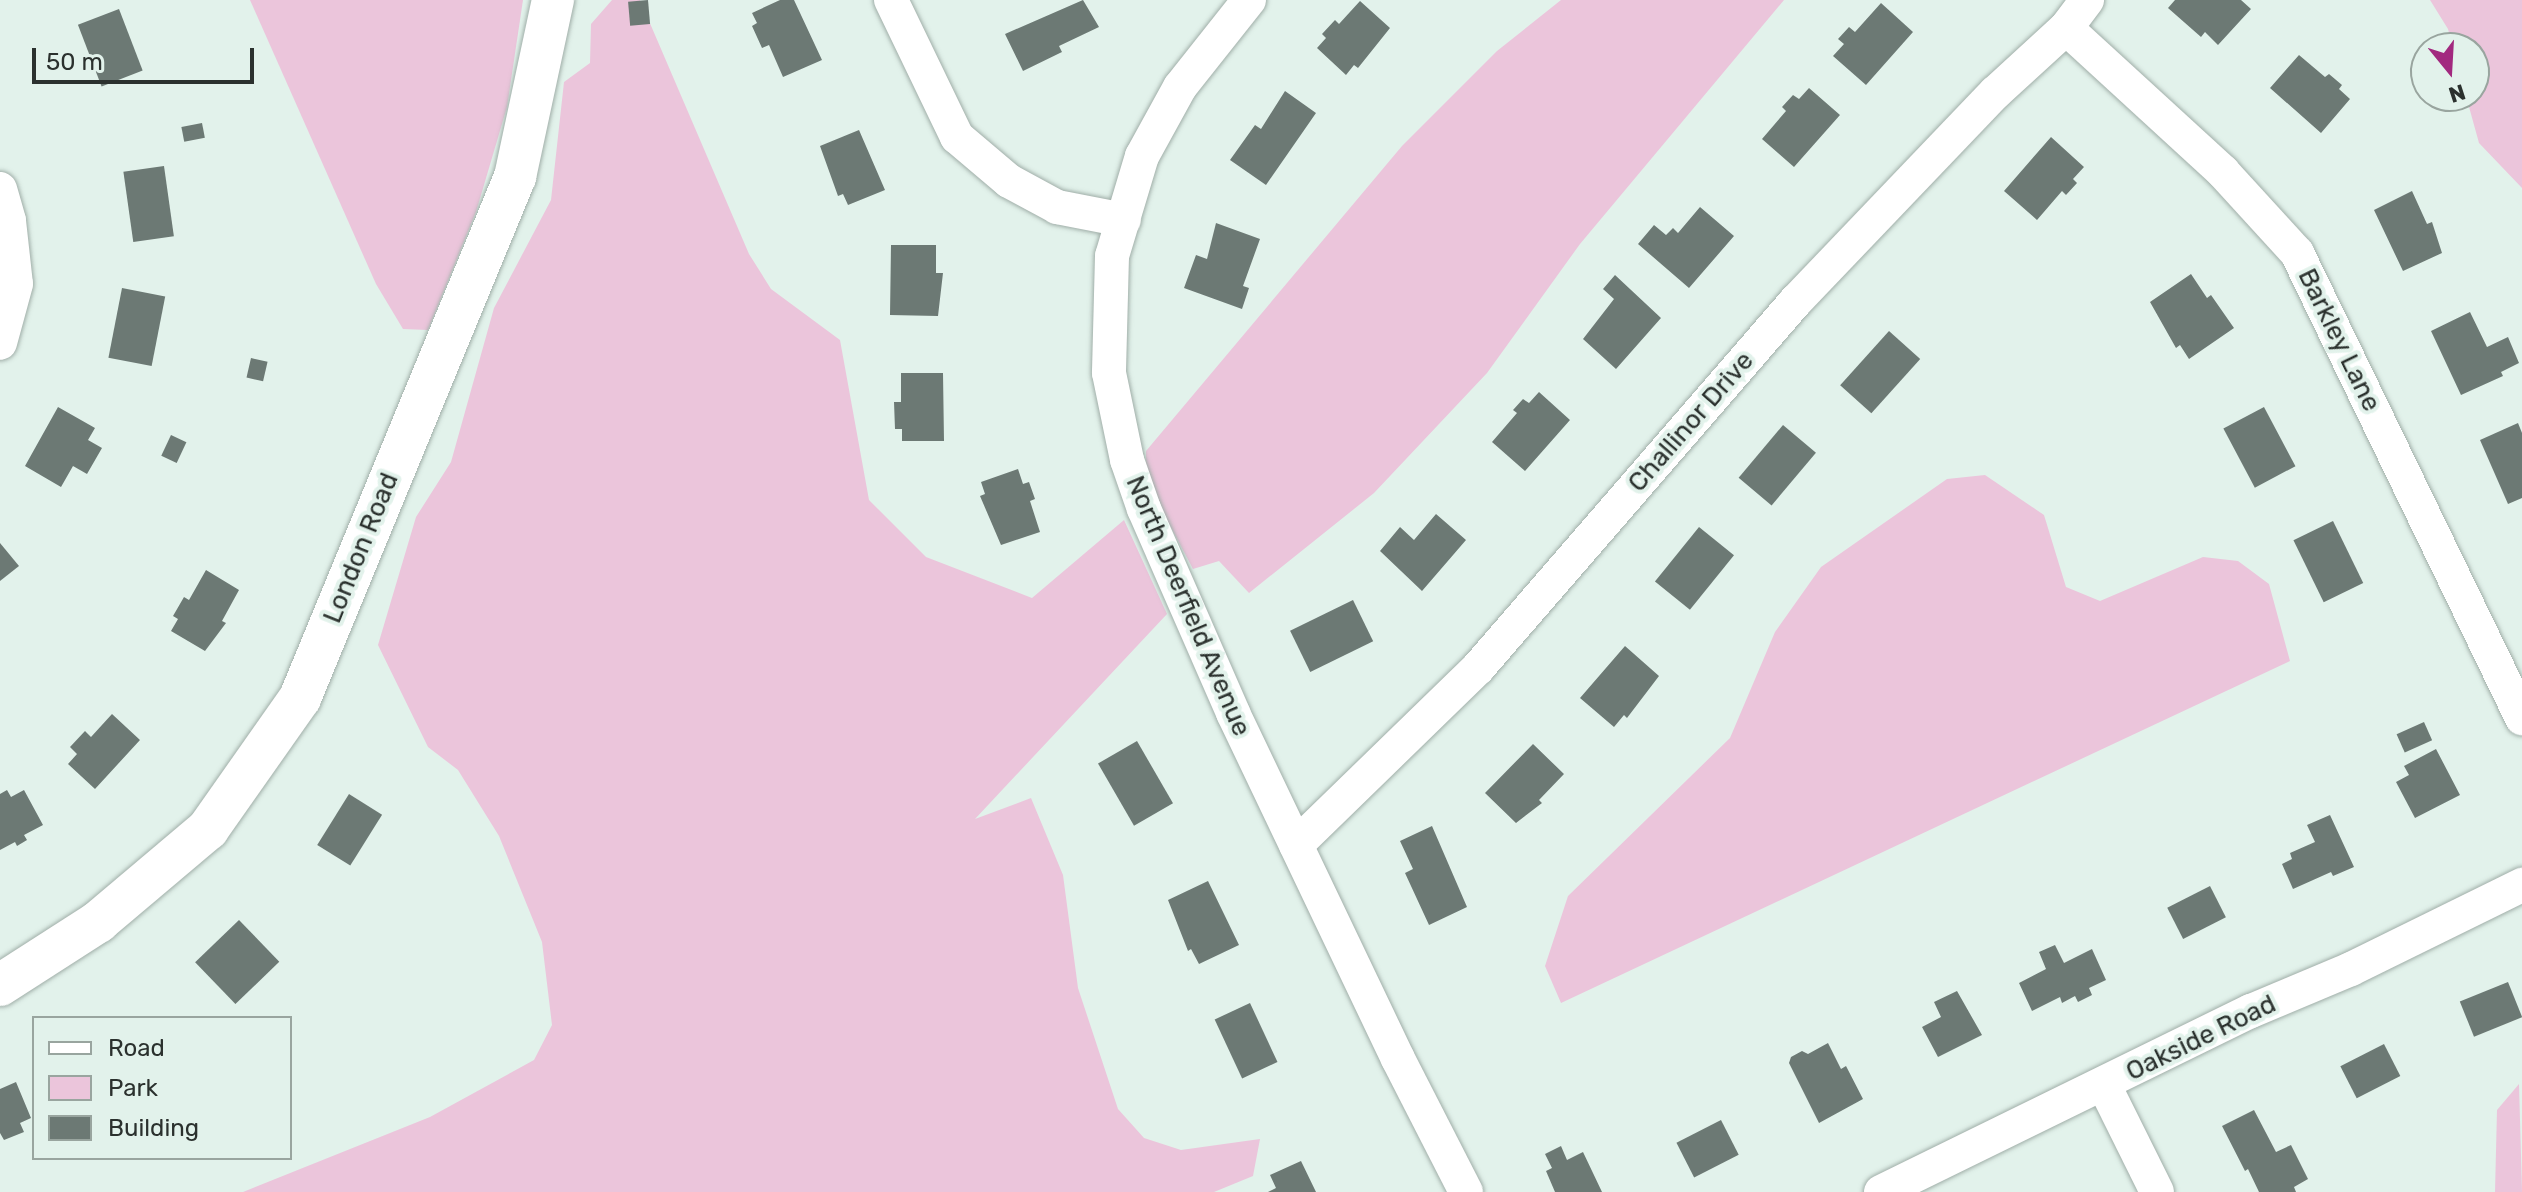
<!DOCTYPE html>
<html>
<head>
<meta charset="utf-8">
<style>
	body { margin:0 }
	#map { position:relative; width:2522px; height:1192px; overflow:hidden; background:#e2f2eb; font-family:Rubik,sans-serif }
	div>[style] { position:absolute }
	.green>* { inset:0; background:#ebc5db }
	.building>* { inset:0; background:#6c7974; transform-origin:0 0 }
	.roads { filter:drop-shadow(0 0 2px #a0aea8) drop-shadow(0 0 2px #a0aea8) }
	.minor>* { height:34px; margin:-17px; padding:0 17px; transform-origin:17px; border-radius:17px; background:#fff }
	.tertiary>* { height:42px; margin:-21px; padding:0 21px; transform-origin:21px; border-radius:21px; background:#fff }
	span { translate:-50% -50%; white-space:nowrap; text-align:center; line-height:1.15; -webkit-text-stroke:8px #e2f2eb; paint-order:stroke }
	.street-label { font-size:26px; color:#2b312e }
	.legend { position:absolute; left:32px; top:1016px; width:260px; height:144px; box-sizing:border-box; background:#e2f2eb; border:2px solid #99a59f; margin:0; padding:10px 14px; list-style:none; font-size:24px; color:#2b312e }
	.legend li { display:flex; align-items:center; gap:16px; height:40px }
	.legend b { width:40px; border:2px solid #99a59f }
	.north { position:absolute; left:2410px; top:32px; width:80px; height:80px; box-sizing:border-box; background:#e2f2eb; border:2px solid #99a59f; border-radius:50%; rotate:162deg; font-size:22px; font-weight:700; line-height:32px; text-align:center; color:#2b312e }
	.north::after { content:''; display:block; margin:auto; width:28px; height:36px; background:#a2297f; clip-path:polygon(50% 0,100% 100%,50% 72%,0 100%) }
	.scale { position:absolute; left:32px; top:48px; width:222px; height:36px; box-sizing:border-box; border:4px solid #2b312e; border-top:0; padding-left:10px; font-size:24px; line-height:28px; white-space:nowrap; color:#2b312e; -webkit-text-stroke:6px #e2f2eb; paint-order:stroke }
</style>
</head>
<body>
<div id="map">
	<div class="green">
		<i style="clip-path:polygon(250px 0,523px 0,507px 107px,476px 212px,428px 330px,403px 329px,376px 284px)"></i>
		<i style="clip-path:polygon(612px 0,640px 0,749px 254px,771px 289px,840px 340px,869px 500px,926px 557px,1032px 598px,1124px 520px,1167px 614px,975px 819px,1031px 798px,1063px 875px,1078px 988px,1118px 1109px,1144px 1138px,1181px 1150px,1260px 1139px,1253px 1176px,1214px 1192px,243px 1192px,430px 1117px,534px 1060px,552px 1025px,542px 942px,499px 836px,458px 770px,428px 747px,378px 645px,416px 517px,451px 462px,494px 308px,551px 200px,564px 82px,590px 63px,591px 24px)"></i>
		<i style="clip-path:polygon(1561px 0,1784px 0,1580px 244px,1487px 373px,1374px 493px,1249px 593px,1219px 561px,1193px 569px,1146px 480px,1146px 451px,1402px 146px,1497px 51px)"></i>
		<i style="clip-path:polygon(2430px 0,2522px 0,2522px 188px,2479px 143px,2466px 96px,2474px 96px,2474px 48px,2453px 48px,2448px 29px)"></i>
		<i style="clip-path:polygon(1985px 475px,2044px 515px,2066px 587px,2100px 601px,2203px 557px,2238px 561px,2269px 584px,2290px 661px,1561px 1003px,1545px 966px,1568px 896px,1730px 738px,1775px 632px,1821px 567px,1947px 479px)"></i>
		<i style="clip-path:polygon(2519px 1084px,2522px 1192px,2495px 1192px,2497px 1110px)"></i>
	</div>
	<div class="building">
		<i style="left:648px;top:0;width:24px;height:20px;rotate:85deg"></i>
		<i style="clip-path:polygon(780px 0,794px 0,822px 60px,783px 77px,769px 45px,762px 48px,752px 26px,757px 23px,752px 13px)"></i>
		<i style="clip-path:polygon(1083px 0,1099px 27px,1059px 46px,1062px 52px,1023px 71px,1005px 34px)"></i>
		<i style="clip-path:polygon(2175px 0,2241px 0,2251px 9px,2218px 45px,2205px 32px,2201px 37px,2168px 8px)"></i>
		<i style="clip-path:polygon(1360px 1px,1390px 28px,1358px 68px,1354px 65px,1346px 75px,1317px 48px,1326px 38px,1322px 34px,1335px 20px,1339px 24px)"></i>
		<i style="clip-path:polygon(1881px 3px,1913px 32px,1866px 85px,1833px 56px,1844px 44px,1838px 39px,1849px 27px,1855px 32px)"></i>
		<i style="left:119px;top:9px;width:66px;height:44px;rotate:69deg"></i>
		<i style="clip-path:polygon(2299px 55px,2325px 77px,2329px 74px,2342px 85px,2339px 89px,2350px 99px,2321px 133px,2270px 88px)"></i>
		<i style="clip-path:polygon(1809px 88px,1840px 115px,1794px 167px,1762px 139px,1786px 111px,1782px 107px,1793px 95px,1799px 99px)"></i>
		<i style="clip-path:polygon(1285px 91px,1316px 113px,1266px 185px,1230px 160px,1255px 125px,1261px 129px)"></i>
		<i style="left:202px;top:123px;width:15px;height:21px;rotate:79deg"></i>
		<i style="clip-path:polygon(859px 130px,885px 190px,848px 205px,843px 194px,838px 196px,820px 146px)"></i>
		<i style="clip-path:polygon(2051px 137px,2084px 167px,2073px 179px,2077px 183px,2066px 195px,2062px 191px,2037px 220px,2004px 191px)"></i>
		<i style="left:164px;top:166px;width:71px;height:41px;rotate:82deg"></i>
		<i style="clip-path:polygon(2412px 191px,2427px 224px,2432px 222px,2442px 253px,2403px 271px,2374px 210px)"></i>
		<i style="clip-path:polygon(1700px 207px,1734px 236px,1689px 288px,1638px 244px,1654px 225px,1666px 235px,1673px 228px,1678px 233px)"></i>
		<i style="clip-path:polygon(1216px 223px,1260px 239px,1243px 286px,1249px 288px,1242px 309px,1184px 288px,1196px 255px,1207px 259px)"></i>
		<i style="clip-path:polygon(891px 245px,936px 245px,936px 273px,943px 273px,938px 316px,890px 315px)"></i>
		<i style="clip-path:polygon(2191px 274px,2207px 298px,2211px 295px,2234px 328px,2189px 359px,2180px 345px,2176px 348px,2150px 302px)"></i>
		<i style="clip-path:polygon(1615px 275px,1661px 318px,1616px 369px,1583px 339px,1614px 299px,1603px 289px)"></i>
		<i style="left:122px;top:288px;width:44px;height:71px;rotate:11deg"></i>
		<i style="clip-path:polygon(2470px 312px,2487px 347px,2508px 337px,2519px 363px,2501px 372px,2503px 376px,2461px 395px,2431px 331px)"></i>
		<i style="left:1889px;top:331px;width:42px;height:73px;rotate:42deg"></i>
		<i style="left:251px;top:358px;width:17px;height:20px;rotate:13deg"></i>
		<i style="clip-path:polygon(901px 373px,943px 373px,944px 441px,902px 441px,902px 429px,895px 429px,894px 402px,901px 402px)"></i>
		<i style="clip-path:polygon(1539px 392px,1570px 420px,1525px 471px,1492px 442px,1517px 413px,1513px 410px,1523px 399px,1529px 403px)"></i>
		<i style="clip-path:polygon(58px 407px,95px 428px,88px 440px,102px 448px,87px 474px,73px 466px,61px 487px,25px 466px)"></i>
		<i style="left:2264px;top:407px;width:67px;height:46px;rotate:62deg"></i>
		<i style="clip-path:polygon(2518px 423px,2522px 433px,2522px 498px,2508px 504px,2480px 440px)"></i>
		<i style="left:1783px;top:425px;width:43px;height:69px;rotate:40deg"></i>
		<i style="left:171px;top:435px;width:17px;height:23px;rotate:25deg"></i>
		<i style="clip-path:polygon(1018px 469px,1023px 484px,1029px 482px,1035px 499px,1030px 501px,1040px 532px,1001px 545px,980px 496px,985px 494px,981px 482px)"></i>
		<i style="clip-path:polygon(1436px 514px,1466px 540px,1422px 591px,1380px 551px,1400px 527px,1414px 540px)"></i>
		<i style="left:2333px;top:521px;width:69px;height:44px;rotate:64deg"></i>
		<i style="left:1699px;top:527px;width:45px;height:70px;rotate:39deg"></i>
		<i style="clip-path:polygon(0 543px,19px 566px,0 581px)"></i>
		<i style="clip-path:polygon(206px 570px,239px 590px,222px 621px,226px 623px,205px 651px,171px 631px,178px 619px,173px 616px,184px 597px,189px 600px)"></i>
		<i style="left:1353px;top:600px;width:46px;height:70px;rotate:64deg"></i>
		<i style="clip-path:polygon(1625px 646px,1659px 676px,1627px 718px,1624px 715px,1614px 727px,1580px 698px)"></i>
		<i style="clip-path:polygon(112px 714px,140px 740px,95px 789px,68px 764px,77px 754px,70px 747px,85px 731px,91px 737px)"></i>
		<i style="left:2424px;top:722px;width:20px;height:30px;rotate:66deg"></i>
		<i style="left:1137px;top:741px;width:72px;height:45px;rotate:60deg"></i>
		<i style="clip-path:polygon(1533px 744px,1564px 774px,1539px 800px,1542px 803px,1516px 823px,1485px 793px)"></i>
		<i style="clip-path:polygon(2436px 749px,2460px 795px,2415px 818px,2396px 782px,2409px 775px,2404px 766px)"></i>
		<i style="clip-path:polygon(7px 790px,11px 797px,24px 790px,43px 825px,24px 835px,27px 840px,17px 846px,15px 842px,0 850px,0 794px)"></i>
		<i style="left:349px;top:794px;width:39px;height:60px;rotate:32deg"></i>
		<i style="clip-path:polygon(2330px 815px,2354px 867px,2333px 876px,2331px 872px,2293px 889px,2282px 864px,2292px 859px,2290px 853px,2315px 842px,2307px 825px)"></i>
		<i style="clip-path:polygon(1432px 826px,1467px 907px,1429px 925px,1405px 873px,1413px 869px,1400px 841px)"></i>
		<i style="clip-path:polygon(1208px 881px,1239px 945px,1199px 964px,1191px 949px,1188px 951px,1168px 900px)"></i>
		<i style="left:2210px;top:886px;width:35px;height:48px;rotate:63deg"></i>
		<i style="left:239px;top:920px;width:58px;height:61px;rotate:46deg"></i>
		<i style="clip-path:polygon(2055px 945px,2064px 963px,2092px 949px,2106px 980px,2089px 988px,2092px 995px,2078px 1002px,2075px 996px,2062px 1003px,2060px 997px,2032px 1011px,2019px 983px,2046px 969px,2039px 952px)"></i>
		<i style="left:2508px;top:982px;width:38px;height:52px;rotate:68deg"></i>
		<i style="clip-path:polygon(1957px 991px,1982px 1035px,1938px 1057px,1922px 1027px,1941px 1017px,1934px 1002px)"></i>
		<i style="left:1250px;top:1003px;width:65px;height:39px;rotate:65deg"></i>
		<i style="clip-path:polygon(1828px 1043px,1841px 1069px,1846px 1066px,1863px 1099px,1819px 1123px,1789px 1063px,1791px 1057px,1802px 1051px,1808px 1054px)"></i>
		<i style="left:2384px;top:1044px;width:36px;height:49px;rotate:63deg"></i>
		<i style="clip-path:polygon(16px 1082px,31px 1118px,20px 1123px,24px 1132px,4px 1140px,0 1133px,0 1089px)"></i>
		<i style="clip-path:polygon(2254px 1110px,2276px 1152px,2291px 1145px,2308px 1179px,2294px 1187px,2296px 1192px,2259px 1192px,2248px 1169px,2245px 1171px,2222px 1126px)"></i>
		<i style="left:1721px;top:1120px;width:39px;height:50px;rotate:63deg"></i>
		<i style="clip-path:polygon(1561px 1146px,1567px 1160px,1583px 1152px,1602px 1192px,1555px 1192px,1546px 1171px,1552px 1168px,1545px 1154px)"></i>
		<i style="clip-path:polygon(1301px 1161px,1316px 1192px,1268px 1192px,1276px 1188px,1270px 1175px)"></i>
	</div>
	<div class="roads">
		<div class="minor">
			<i style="left:891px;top:0;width:152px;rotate:64.3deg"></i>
			<i style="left:957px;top:137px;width:68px;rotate:40.2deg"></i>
			<i style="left:1009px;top:181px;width:55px;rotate:28.4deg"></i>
			<i style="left:1057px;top:207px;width:68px;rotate:11deg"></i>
			<i style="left:1249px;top:0;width:111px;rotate:128.4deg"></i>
			<i style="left:1180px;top:87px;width:79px;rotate:118.8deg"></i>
			<i style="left:1142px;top:156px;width:104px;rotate:106.7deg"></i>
			<i style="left:1112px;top:256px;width:117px;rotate:91.5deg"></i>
			<i style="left:1109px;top:373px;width:89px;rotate:78.3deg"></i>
			<i style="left:1127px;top:460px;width:52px;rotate:70.9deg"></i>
			<i style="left:1144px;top:509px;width:223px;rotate:66.4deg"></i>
			<i style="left:1233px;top:713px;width:383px;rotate:64.5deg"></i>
			<i style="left:1398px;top:1059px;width:149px;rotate:62.9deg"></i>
			<i style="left:2066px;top:28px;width:213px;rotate:42.5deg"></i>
			<i style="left:2223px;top:172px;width:110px;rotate:47.6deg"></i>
			<i style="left:2297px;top:253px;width:517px;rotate:64.18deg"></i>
			<i style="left:0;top:189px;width:33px;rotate:74deg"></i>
			<i style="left:9px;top:221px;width:63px;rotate:83.7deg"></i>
			<i style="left:16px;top:284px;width:61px;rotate:105.2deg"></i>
			<i style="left:1296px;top:845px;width:254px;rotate:-44.2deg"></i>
			<i style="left:1478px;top:668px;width:486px;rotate:-49.1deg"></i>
			<i style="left:1796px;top:301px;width:288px;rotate:-46.3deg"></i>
			<i style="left:1995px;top:93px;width:96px;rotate:-42.5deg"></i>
			<i style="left:2066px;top:28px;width:35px;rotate:-53deg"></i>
			<i style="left:2104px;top:1085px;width:119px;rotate:63.6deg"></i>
			<i style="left:1881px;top:1192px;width:412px;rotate:-26.1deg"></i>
			<i style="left:2251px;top:1011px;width:108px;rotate:-22.8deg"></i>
			<i style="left:2351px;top:969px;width:191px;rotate:-26.2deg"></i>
		</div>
		<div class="tertiary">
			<i style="left:0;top:985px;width:117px;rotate:-32.7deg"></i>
			<i style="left:98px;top:922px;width:144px;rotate:-40.2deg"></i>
			<i style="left:208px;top:829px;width:160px;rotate:-54.9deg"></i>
			<i style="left:300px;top:698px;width:564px;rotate:-67.58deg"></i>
			<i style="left:515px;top:177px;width:181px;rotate:-77.9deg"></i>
		</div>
	</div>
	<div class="street-label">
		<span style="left:2339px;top:340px;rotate:64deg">Barkley Lane</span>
		<span style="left:1691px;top:422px;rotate:-49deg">Challinor Drive</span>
		<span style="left:361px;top:548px;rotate:-68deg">London Road</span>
		<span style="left:1188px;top:606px;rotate:67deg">North Deerfield Avenue</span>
		<span style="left:2201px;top:1038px;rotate:-26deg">Oakside Road</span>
	</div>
	<ul class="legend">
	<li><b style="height:10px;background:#fff"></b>Road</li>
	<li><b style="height:22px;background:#ebc5db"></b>Park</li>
	<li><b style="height:22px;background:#6c7974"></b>Building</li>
	</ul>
	<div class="north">N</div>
	<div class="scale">50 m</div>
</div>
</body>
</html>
